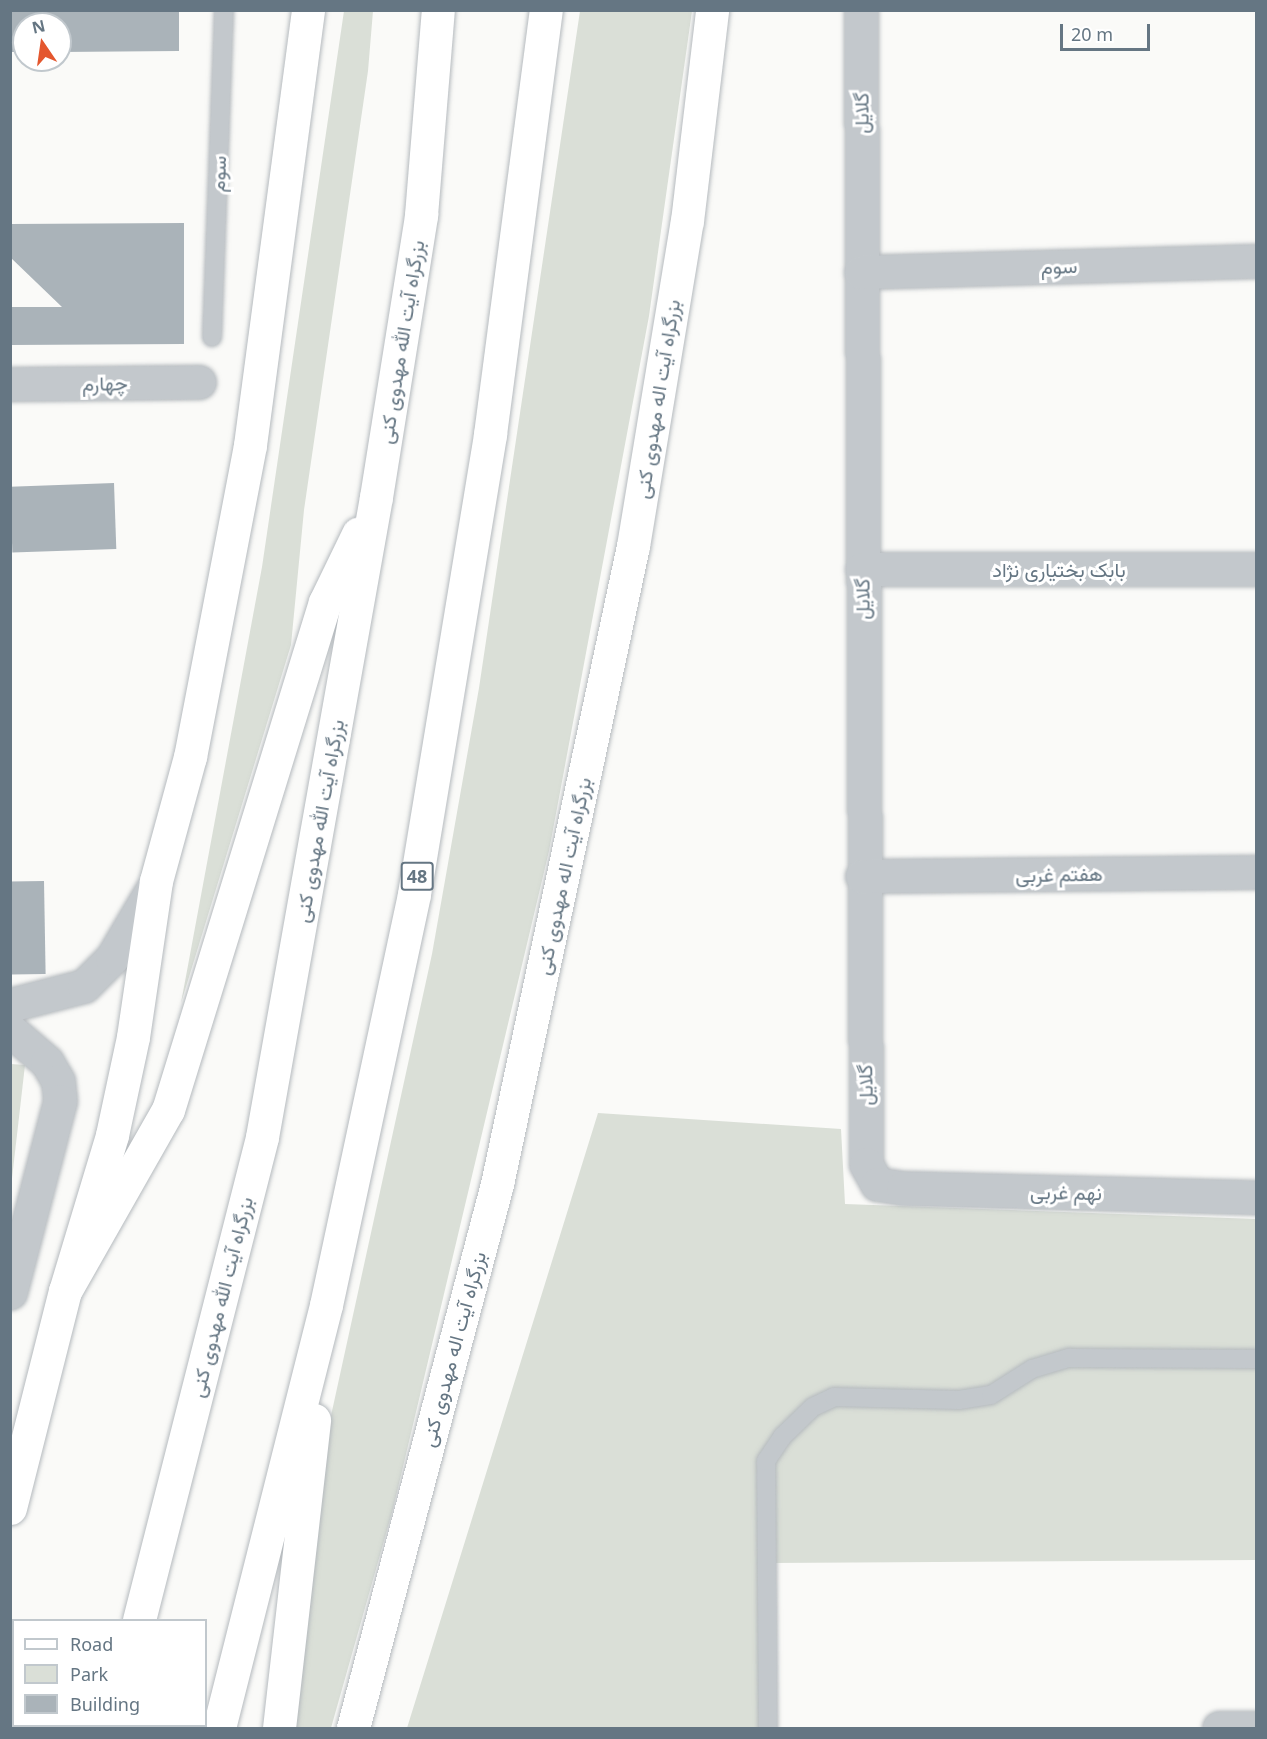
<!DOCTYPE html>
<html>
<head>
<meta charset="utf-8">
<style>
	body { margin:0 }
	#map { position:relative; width:1267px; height:1739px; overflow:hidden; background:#fafaf8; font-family:"Noto Sans",Vazirmatn,sans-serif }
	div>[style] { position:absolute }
	.green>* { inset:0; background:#dadfd7 }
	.building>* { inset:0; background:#aab3b9; transform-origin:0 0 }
	.roads { filter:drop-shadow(0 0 2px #b5babe) drop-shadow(0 0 2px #b5babe) }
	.lane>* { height:18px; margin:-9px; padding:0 9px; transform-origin:9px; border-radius:9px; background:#c3c8cc }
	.street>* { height:33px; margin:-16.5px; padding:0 16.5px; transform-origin:16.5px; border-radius:16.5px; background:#c3c8cc }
	.primary>* { height:33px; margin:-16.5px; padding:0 16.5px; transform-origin:16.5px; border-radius:16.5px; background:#fff }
	.highway>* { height:33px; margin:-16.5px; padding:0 16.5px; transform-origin:16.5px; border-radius:16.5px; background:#fff }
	span { translate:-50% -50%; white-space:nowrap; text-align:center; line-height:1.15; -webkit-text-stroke:6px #fff; paint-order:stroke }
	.shield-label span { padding:2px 4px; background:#fff; border:2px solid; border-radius:4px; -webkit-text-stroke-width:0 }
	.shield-label { font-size:18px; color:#657683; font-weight:700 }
	.street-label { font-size:20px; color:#657683 }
	.frame { position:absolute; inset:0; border:12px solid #657683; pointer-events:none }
	.legend { position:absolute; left:12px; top:1619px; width:195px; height:108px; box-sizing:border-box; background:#fff; border:2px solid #c1c8cd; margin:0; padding:8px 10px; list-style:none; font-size:18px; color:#657683 }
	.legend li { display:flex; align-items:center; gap:12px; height:30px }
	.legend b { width:30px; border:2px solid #c1c8cd }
	.north { position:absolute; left:12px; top:12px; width:60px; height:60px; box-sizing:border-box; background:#fff; border:2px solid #c1c8cd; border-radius:50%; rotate:347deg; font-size:16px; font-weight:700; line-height:24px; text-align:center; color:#657683 }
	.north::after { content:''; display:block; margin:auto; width:21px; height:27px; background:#e4572e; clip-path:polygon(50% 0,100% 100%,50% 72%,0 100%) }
	.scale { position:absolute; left:1060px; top:24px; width:90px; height:27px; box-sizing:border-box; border:3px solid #657683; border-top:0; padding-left:8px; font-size:18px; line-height:21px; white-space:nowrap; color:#657683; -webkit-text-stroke:4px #fff; paint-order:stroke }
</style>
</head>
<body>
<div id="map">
	<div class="green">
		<i style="clip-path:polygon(344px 11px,373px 11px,368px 71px,304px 510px,291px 645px,181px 1003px,262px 567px)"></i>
		<i style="clip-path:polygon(580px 11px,692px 11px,649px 316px,549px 851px,393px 1509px,331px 1728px,289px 1728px,327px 1434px,432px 954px,479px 688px)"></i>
		<i style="clip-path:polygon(11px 1064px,25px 1065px,11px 1187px,10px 1064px)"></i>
		<i style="clip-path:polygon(598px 1113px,841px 1129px,845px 1204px,1256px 1219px,1256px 1560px,772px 1563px,773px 1728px,407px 1728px)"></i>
	</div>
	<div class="building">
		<i style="clip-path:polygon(10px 10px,179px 10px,179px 51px,60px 52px,60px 24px,24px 24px,24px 52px,10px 52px)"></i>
		<i style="clip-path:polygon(184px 223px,184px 344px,10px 345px,10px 307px,62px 307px,10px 257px,10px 224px)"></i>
		<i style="left:114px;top:483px;width:66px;height:104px;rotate:88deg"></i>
		<i style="left:44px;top:881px;width:93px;height:34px;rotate:89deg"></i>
	</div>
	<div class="roads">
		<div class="lane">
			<i style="left:212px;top:337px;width:327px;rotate:-87.9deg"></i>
			<i style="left:768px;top:1728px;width:267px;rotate:-90.4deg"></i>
			<i style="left:766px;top:1461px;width:29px;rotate:-56deg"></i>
			<i style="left:782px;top:1437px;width:43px;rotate:-44.1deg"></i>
			<i style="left:813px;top:1407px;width:23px;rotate:-25deg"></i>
			<i style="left:834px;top:1397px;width:125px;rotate:1.4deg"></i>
			<i style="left:959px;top:1400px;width:32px;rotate:-9deg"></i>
			<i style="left:991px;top:1395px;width:49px;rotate:-32.4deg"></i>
			<i style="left:1032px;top:1369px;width:39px;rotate:-17deg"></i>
			<i style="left:1069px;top:1358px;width:187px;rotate:0.3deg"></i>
		</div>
		<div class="street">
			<i style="left:861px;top:10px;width:1154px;rotate:89.75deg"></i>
			<i style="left:866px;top:1164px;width:23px;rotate:61deg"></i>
			<i style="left:877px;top:1184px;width:26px;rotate:9deg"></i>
			<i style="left:903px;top:1188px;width:353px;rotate:1.5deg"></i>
			<i style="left:861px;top:272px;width:395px;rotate:-1.6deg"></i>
			<i style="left:10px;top:384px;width:189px;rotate:-0.6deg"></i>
			<i style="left:862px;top:569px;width:394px"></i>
			<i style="left:862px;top:876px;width:394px;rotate:-0.6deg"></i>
			<i style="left:10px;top:1005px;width:76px;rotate:-14.4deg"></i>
			<i style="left:84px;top:986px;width:40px;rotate:-45deg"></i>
			<i style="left:112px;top:958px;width:81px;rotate:-59.6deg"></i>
			<i style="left:10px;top:1030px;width:49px;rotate:40.9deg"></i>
			<i style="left:47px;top:1062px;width:22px;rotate:60deg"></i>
			<i style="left:58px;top:1081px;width:20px;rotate:84deg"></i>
			<i style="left:60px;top:1101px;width:198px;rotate:104.6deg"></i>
			<i style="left:1219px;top:1728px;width:37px"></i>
		</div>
		<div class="primary">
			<i style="left:10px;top:1508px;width:224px;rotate:-75.8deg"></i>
			<i style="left:65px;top:1291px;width:163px;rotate:-73.2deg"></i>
			<i style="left:112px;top:1135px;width:100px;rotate:-77.9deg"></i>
			<i style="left:133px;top:1037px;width:158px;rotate:-81.6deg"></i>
			<i style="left:156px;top:881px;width:129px;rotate:-74.7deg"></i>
			<i style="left:190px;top:757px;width:318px;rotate:-79.1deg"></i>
			<i style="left:250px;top:445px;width:439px;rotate:-82.4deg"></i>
			<i style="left:353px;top:1728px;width:563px;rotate:-75.17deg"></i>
			<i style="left:497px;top:1184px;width:652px;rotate:-77.97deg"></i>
			<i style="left:633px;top:546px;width:329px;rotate:-80.6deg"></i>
			<i style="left:687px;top:221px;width:212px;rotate:-83.2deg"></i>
		</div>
		<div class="highway">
			<i style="left:65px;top:1291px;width:208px;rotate:-60.4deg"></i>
			<i style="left:168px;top:1110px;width:532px;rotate:-72.83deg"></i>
			<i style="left:325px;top:602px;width:76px;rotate:-64.1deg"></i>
			<i style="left:139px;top:1620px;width:498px;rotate:-75.7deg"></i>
			<i style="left:262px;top:1137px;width:650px;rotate:-79.9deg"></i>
			<i style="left:376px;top:497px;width:286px;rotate:-80.9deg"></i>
			<i style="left:421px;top:215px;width:206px;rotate:-85.3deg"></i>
			<i style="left:111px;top:1728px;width:2px;rotate:-63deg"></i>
			<i style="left:219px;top:1728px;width:436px;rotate:-75.8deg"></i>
			<i style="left:326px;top:1305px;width:420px;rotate:-77.9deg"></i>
			<i style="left:414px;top:894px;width:466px;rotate:-80.6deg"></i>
			<i style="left:490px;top:434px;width:428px;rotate:-82.5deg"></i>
			<i style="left:279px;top:1728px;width:310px;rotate:-83.5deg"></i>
		</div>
	</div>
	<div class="shield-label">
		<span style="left:417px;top:876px">48</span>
	</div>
	<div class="street-label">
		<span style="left:861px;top:113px;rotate:-90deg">گلایل</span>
		<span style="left:218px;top:174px;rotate:-88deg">سوم</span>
		<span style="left:1059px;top:266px;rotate:-2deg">سوم</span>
		<span style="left:401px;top:342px;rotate:-81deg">بزرگراه آیت الله مهدوی کنی</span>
		<span style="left:105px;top:383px;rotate:-1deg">چهارم</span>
		<span style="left:657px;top:399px;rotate:-81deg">بزرگراه آیت اله مهدوی کنی</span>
		<span style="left:1059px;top:569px">بابک بختیاری نژاد</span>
		<span style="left:862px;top:599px;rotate:-90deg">گلایل</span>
		<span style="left:319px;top:821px;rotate:-80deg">بزرگراه آیت الله مهدوی کنی</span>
		<span style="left:1059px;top:874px;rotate:-1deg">هفتم غربی</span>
		<span style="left:563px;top:876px;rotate:-78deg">بزرگراه آیت اله مهدوی کنی</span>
		<span style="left:865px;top:1085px;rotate:-91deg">گلایل</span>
		<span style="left:1066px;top:1192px;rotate:1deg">نهم غربی</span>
		<span style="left:221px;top:1297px;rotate:-76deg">بزرگراه آیت الله مهدوی کنی</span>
		<span style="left:453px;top:1349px;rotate:-75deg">بزرگراه آیت اله مهدوی کنی</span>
	</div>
	<div class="frame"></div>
	<ul class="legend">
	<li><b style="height:8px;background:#fff"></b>Road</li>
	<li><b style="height:16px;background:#dadfd7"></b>Park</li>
	<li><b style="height:16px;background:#aab3b9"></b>Building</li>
	</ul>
	<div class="north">N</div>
	<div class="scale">20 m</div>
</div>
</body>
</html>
